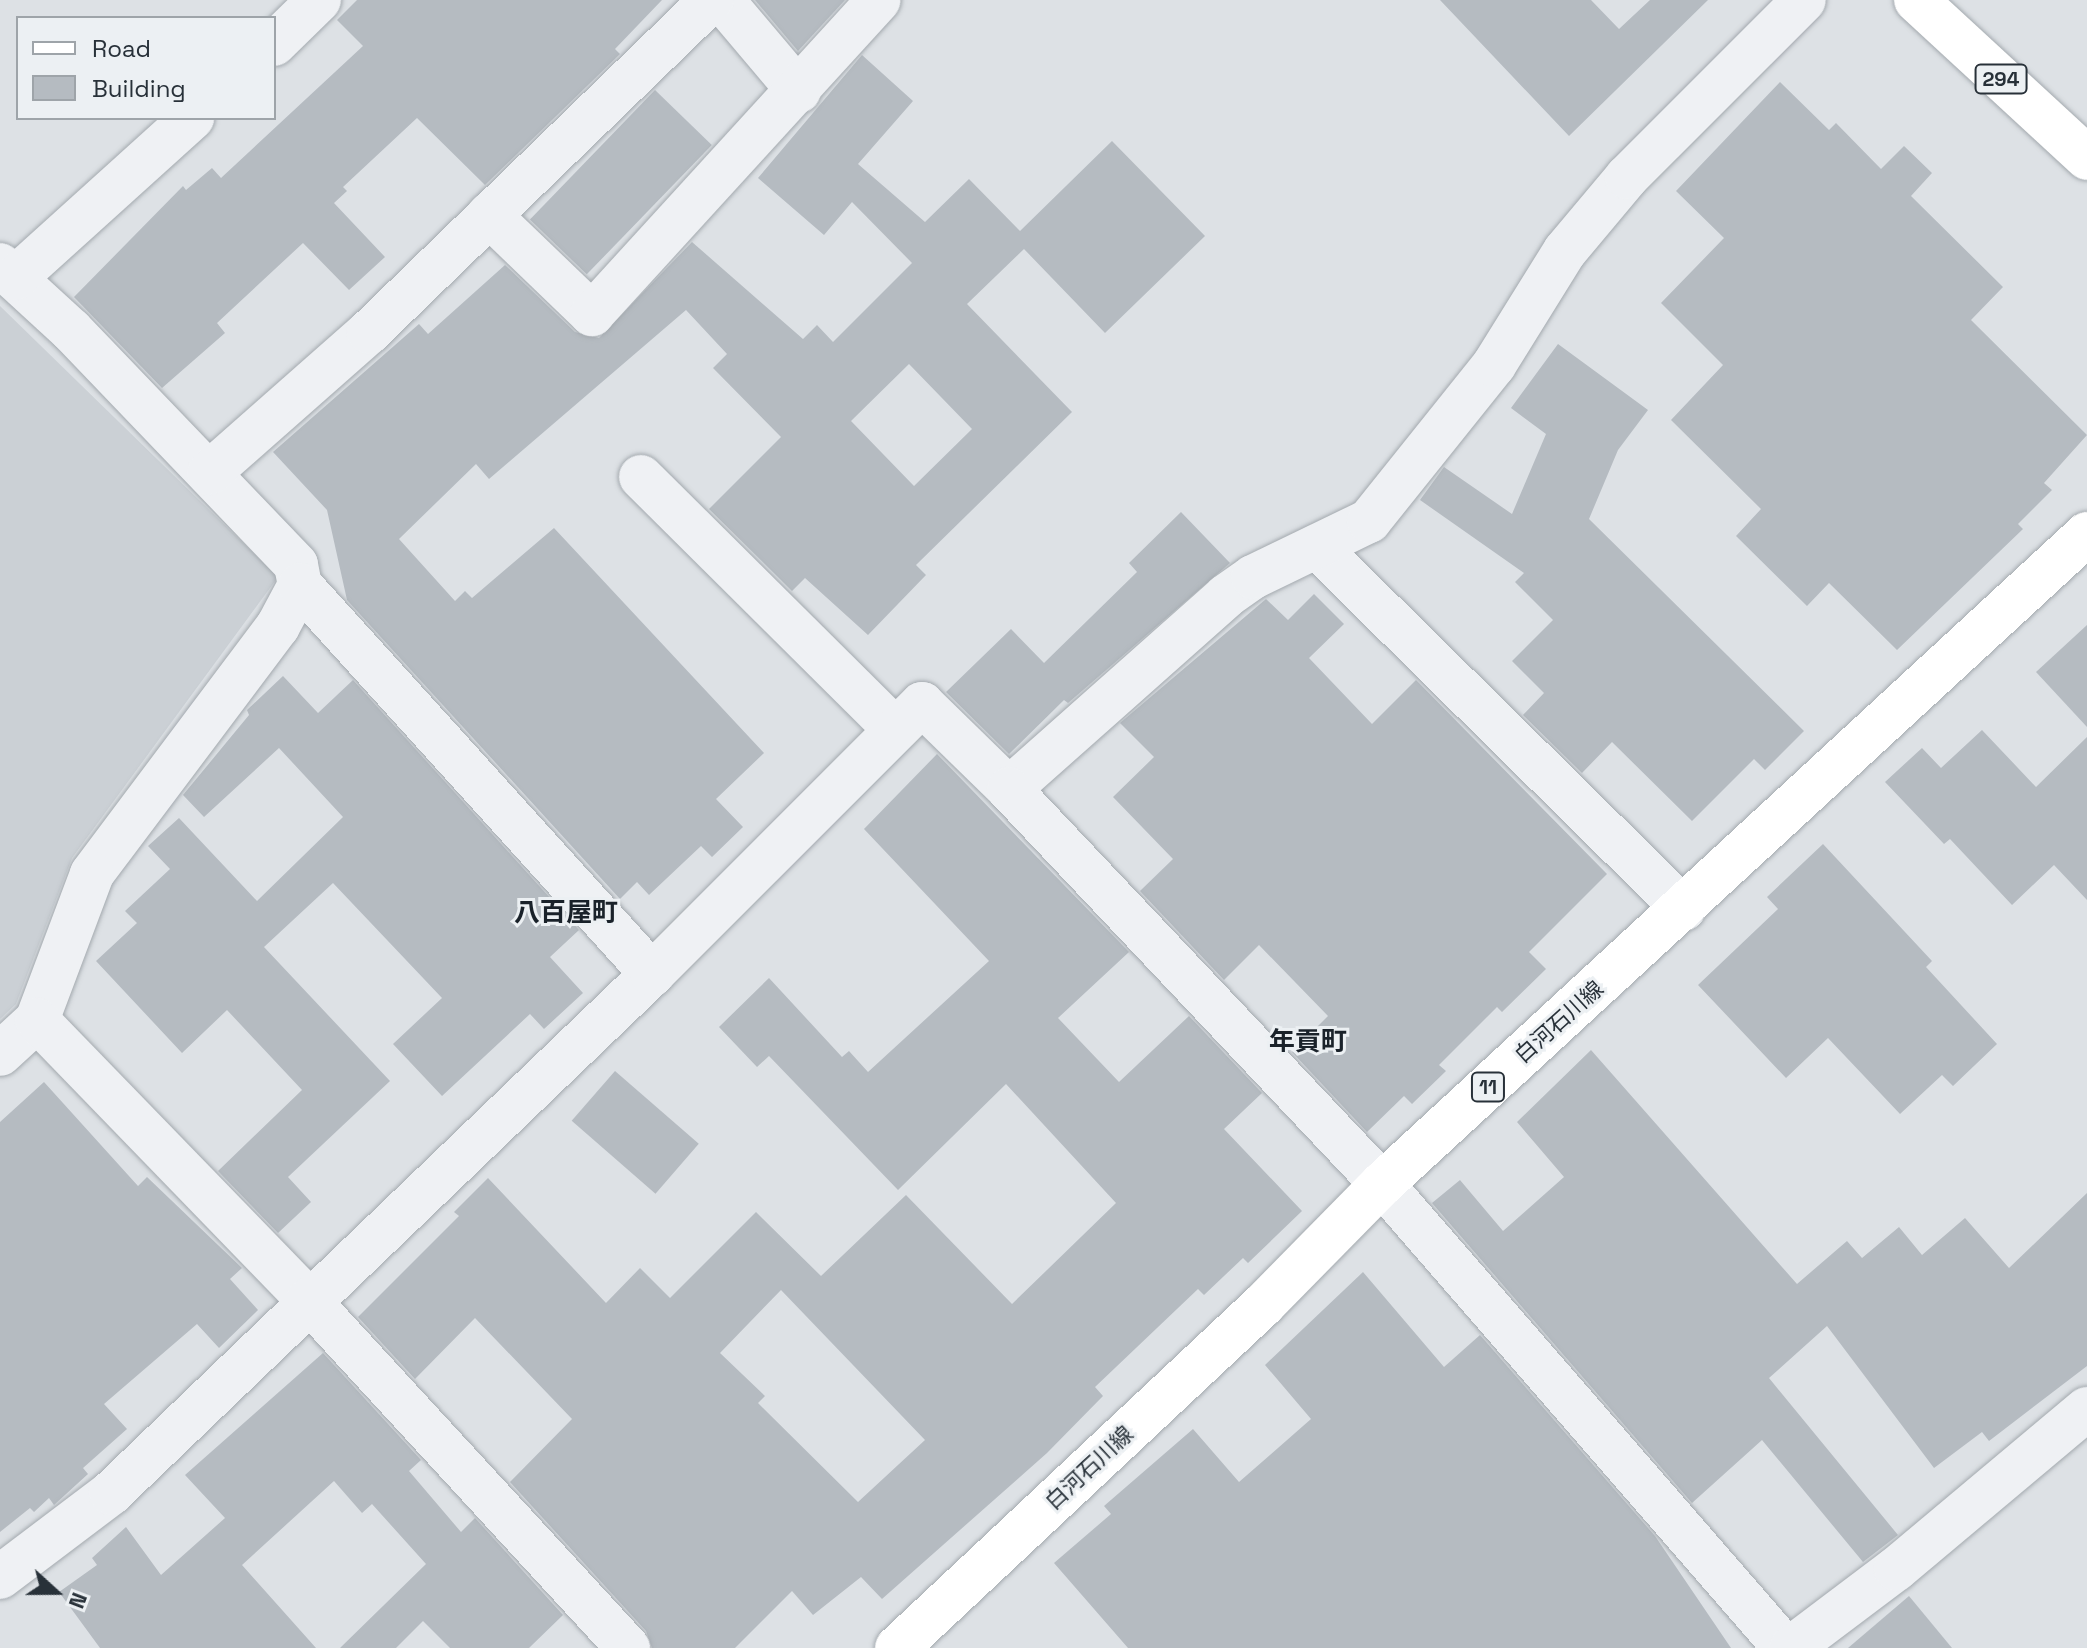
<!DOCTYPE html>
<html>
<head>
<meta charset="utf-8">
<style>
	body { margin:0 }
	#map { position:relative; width:2087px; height:1648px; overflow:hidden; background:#dde1e5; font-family:"Space Grotesk","Noto Sans JP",sans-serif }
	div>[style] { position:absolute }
	.built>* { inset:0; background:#cbd0d5 }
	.building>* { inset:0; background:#b5bbc1; transform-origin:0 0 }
	.roads { filter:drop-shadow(0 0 2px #a3a9ae) drop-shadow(0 0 2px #a3a9ae) }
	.minor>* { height:44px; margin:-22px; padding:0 22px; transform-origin:22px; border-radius:22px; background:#eff1f4 }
	.major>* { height:44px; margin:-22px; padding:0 22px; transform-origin:22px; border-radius:22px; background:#fff }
	.highway>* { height:44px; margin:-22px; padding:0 22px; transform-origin:22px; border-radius:22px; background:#fff }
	span { translate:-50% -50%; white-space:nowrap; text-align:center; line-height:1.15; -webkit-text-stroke:6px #ecf0f3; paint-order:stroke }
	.shield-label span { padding:2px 6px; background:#ecf0f3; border:2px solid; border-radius:6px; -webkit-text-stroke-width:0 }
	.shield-label { font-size:20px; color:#283139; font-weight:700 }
	.street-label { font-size:22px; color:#283139 }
	.quarter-label { font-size:26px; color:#1a222a; font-weight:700 }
	.legend { position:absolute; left:16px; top:16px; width:260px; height:104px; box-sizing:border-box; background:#ecf0f3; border:2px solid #9ea4a9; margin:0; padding:10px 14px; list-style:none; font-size:24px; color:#283139 }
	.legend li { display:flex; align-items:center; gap:16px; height:40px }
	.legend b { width:40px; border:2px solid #9ea4a9 }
	.north { position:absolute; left:16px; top:1552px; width:80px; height:80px; -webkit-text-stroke:6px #ecf0f3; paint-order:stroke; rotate:111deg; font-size:22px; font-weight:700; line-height:32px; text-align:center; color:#283139 }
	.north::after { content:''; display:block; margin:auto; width:28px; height:36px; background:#283139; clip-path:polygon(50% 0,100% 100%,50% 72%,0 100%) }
</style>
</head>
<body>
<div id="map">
	<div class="built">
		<i style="clip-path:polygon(0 306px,278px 577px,72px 858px,16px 1004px,0 1019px)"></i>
	</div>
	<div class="building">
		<i style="clip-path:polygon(357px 0,662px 0,615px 49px,620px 54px,485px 185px,417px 118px,343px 187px,347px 191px,334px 203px,385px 257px,349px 290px,303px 243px,217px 323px,225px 333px,162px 388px,74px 297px,183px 186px,186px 190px,212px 168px,221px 178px,363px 46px,337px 20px)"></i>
		<i style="clip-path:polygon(755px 0,845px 0,798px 51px)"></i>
		<i style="clip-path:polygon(1440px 0,1591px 0,1619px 29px,1650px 0,1708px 0,1569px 136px)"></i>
		<i style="clip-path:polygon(evenodd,862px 55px,913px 101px,858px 164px,925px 222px,969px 179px,1020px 231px,1112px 141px,1205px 236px,1105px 333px,1024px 249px,967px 304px,1072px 412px,916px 565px,926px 575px,868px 635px,805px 578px,792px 591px,709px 509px,781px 437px,713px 368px,727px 354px,686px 310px,489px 479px,476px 464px,399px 539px,455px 601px,465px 591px,472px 598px,554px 528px,764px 753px,716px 799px,743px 827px,712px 857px,701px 846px,649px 895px,637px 882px,620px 899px,347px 600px,327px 510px,273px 452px,419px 324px,428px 334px,505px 265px,575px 332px,599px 338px,692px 242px,803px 339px,817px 325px,833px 342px,912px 263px,852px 202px,824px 235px,758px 178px,862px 55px,909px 364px,972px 429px,914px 486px,851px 421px,909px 364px)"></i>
		<i style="clip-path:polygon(1780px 82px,1829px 130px,1836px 123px,1881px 169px,1904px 146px,1932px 173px,1911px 196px,2003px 287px,1971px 320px,2087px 435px,2044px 483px,2052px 490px,2018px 524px,2023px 529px,1897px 650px,1829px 583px,1807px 606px,1736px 536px,1761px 509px,1671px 420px,1723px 365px,1661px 303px,1724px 238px,1676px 191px)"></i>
		<i style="left:655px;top:90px;width:79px;height:180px;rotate:44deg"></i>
		<i style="clip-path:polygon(1558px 344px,1648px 410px,1618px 450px,1589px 519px,1804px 731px,1765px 770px,1754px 759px,1692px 821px,1612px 742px,1582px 773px,1523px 715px,1544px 693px,1512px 661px,1553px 620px,1515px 582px,1524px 573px,1420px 500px,1444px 467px,1512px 514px,1546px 434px,1511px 408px)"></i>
		<i style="clip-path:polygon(1181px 512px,1230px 563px,1068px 703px,1064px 700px,1009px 754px,946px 692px,1011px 629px,1044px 663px,1137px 572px,1129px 563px)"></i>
		<i style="clip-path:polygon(1314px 594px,1344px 624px,1309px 658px,1372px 724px,1416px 680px,1607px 874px,1529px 952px,1546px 969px,1502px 1012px,1497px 1007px,1439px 1065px,1446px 1071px,1412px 1104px,1404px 1096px,1367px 1132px,1292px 1052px,1328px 1016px,1259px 945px,1224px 980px,1140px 891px,1173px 859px,1113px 797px,1154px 757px,1120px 723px,1266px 599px,1288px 620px)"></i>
		<i style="clip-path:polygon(2087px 625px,2087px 727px,2036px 672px)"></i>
		<i style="clip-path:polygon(283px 676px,318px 713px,353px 680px,579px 930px,550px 957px,583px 993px,544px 1029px,530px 1014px,442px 1096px,393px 1044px,442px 998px,333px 883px,264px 947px,390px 1081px,288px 1177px,311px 1202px,278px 1233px,218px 1171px,302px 1090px,227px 1010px,182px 1053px,96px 961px,137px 923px,125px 911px,170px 869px,148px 846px,179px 818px,257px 901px,343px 817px,279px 748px,204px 817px,183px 795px,249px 715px,247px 710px)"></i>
		<i style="clip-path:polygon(1982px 730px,2036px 787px,2087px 737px,2087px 900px,2054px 865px,2012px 905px,1950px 839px,1944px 844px,1885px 782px,1922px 748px,1941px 768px)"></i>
		<i style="clip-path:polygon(evenodd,937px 754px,1129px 952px,1058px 1018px,1119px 1082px,1189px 1016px,1262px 1093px,1224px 1129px,1302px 1211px,1248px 1263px,1243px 1258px,1204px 1295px,1198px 1289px,1095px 1387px,1103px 1396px,1047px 1453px,882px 1599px,861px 1577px,813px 1615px,792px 1591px,735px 1648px,652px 1648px,646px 1631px,510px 1482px,572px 1419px,475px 1318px,415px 1379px,358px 1317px,459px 1216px,454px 1212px,488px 1178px,606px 1303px,640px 1268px,670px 1298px,756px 1212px,821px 1276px,906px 1195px,1012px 1304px,1116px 1203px,1006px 1084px,898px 1190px,769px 1056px,757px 1067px,719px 1027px,769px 978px,842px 1057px,849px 1051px,868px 1072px,989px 961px,864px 829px,937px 754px,781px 1290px,925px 1440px,858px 1502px,758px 1403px,765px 1396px,720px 1353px,781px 1290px)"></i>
		<i style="clip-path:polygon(1823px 844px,1932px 961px,1926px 967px,1997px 1044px,1953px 1086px,1942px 1075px,1900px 1114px,1828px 1038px,1786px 1078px,1698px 985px,1778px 909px,1767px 897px)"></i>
		<i style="clip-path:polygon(1591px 1050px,1797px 1284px,1847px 1241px,1862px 1258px,1899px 1227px,1922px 1255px,1965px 1218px,2009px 1268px,2087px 1193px,2087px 1366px,1989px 1441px,1982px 1432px,1934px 1468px,1827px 1326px,1769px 1378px,1898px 1535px,1863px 1562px,1762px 1440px,1692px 1503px,1432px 1203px,1460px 1180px,1503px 1231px,1564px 1177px,1517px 1122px)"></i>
		<i style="left:615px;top:1071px;width:111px;height:66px;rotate:41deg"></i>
		<i style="clip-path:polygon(44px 1082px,138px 1186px,147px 1177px,242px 1268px,230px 1279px,258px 1310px,219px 1348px,197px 1324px,104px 1404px,127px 1429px,83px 1468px,88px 1474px,54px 1505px,49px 1498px,34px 1512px,30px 1508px,0 1532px,0 1122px)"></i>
		<i style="clip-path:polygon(1363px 1272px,1444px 1367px,1480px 1335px,1655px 1536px,1731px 1648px,1128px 1648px,1054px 1563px,1111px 1514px,1104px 1506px,1193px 1429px,1239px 1482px,1311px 1419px,1265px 1365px)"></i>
		<i style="clip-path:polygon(323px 1353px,421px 1460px,409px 1471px,461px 1532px,475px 1518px,563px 1615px,529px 1648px,450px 1648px,423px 1621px,396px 1648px,340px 1648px,426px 1564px,372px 1504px,362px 1513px,334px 1481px,242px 1565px,316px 1648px,100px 1648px,59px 1592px,97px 1565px,92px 1558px,126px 1527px,161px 1575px,225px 1518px,185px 1475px)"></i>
		<i style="clip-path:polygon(1909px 1596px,1952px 1648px,1848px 1648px)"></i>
	</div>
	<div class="roads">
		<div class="minor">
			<i style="left:722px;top:0;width:119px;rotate:49.8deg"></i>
			<i style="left:274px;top:44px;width:63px;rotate:-44.4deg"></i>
			<i style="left:489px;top:215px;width:143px;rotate:43.9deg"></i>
			<i style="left:592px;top:314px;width:425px;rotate:-47.6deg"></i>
			<i style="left:0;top:265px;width:96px;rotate:42.5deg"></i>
			<i style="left:71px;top:330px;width:325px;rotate:46.2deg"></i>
			<i style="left:296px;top:565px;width:20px;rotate:79deg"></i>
			<i style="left:300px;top:585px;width:47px;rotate:118.2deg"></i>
			<i style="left:278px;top:626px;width:310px;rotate:126.9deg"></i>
			<i style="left:92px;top:874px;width:156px;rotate:110.6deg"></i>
			<i style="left:37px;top:1020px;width:50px;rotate:137.4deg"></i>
			<i style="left:15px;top:278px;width:239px;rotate:-42.1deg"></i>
			<i style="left:209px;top:473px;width:213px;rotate:-41.4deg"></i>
			<i style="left:369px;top:332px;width:477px;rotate:-44.1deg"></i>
			<i style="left:641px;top:477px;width:358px;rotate:44.8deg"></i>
			<i style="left:1317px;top:547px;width:515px;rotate:44.61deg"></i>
			<i style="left:300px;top:585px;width:525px;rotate:47.86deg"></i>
			<i style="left:1009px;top:789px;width:290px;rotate:-41.6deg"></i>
			<i style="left:1226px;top:596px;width:33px;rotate:-35deg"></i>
			<i style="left:1253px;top:577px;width:129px;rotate:-25.8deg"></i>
			<i style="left:1369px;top:521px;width:200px;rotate:-51.3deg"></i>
			<i style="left:1494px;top:365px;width:134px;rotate:-58.1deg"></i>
			<i style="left:1565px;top:251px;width:97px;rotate:-50deg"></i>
			<i style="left:1627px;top:177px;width:250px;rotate:-45deg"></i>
			<i style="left:37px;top:1020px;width:390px;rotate:45.9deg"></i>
			<i style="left:308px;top:1300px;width:473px;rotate:47.4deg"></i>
			<i style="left:0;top:1577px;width:139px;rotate:-37.1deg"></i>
			<i style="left:111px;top:1493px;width:750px;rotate:-43.81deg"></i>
			<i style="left:652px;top:974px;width:382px;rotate:-45deg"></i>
			<i style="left:922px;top:704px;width:122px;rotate:44.3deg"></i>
			<i style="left:1009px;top:789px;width:543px;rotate:46.64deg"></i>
			<i style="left:1382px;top:1184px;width:615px;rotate:49.02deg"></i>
			<i style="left:1791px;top:1648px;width:131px;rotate:-37deg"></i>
			<i style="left:1896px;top:1569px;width:249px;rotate:-40deg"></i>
		</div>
		<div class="major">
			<i style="left:897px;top:1648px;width:502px;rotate:-43.14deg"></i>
			<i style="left:1263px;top:1305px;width:170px;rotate:-45.5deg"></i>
			<i style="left:1382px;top:1184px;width:959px;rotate:-42.68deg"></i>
		</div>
		<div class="highway">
			<i style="left:1916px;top:0;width:233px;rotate:42.7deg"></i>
		</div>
	</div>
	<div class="shield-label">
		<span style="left:2001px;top:79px">294</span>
		<span style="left:1488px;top:1087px">11</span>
	</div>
	<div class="street-label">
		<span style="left:1559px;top:1022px;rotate:-42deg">白河石川線</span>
		<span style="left:1089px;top:1468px;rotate:-43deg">白河石川線</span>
	</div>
	<div class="quarter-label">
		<span style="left:566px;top:913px">八百屋町</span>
		<span style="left:1308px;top:1042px">年貢町</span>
	</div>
	<ul class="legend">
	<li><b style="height:10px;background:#fff"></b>Road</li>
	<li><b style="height:22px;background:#b5bbc1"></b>Building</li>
	</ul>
	<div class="north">N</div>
</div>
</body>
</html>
